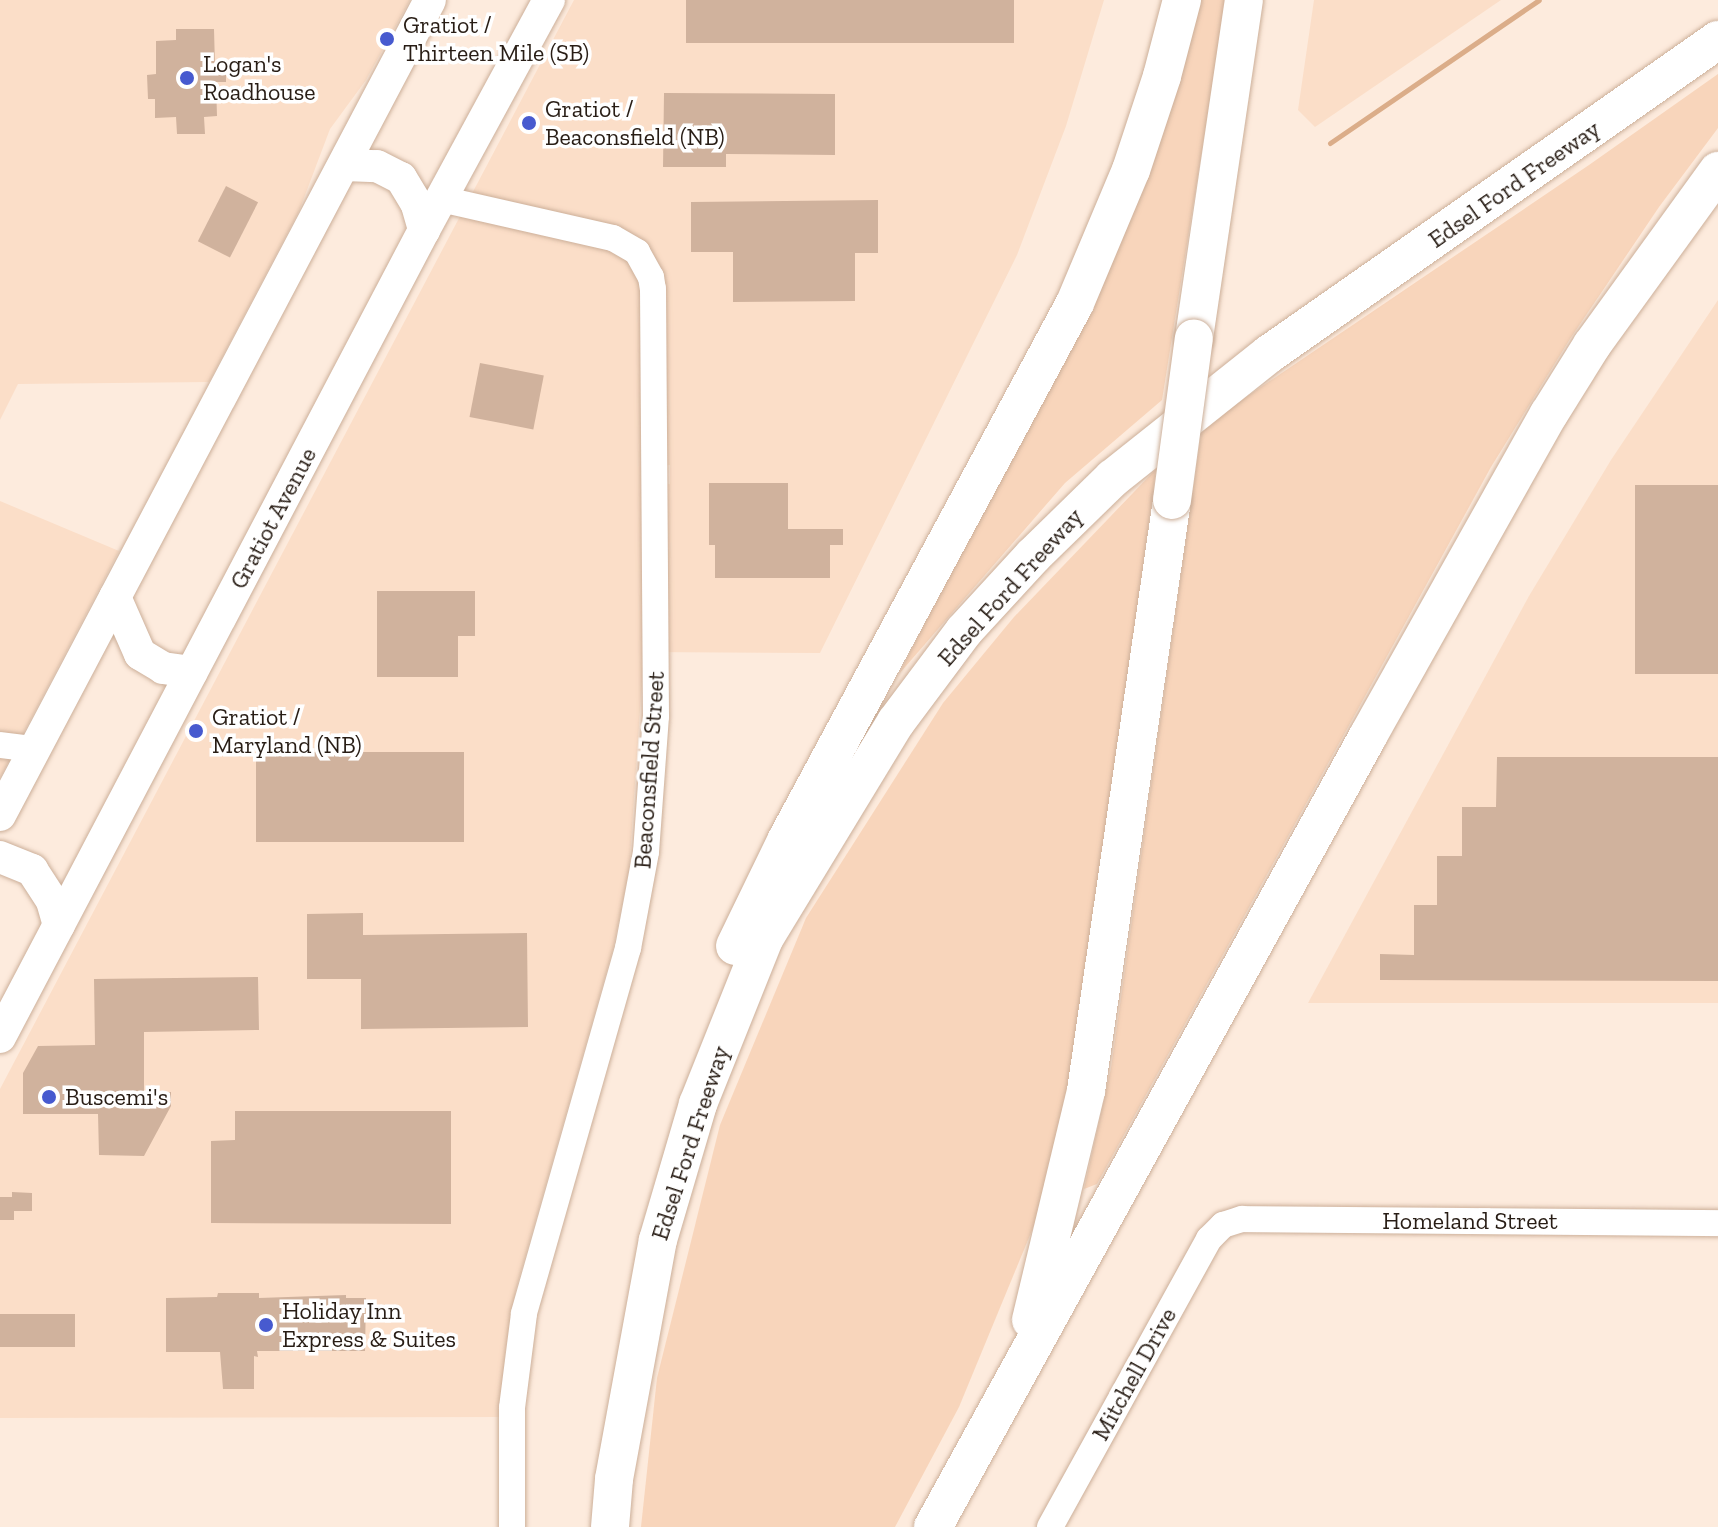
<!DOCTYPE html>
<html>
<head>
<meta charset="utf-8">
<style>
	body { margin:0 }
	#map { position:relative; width:1718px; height:1527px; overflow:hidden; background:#fdebdd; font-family:"Zilla Slab",serif }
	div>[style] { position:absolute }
	.built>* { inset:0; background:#fbdec8 }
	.green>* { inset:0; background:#f8d5bb }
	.stream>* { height:5px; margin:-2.5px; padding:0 2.5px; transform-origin:2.5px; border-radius:2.5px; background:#dbad89 }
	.building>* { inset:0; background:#d0b29d; transform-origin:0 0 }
	.roads { filter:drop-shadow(0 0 2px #ccaf99) drop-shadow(0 0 2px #ccaf99) }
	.minor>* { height:26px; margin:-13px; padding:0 13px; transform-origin:13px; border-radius:13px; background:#fff }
	.major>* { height:32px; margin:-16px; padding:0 16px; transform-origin:16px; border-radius:16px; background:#fff }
	.highway>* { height:38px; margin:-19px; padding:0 19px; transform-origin:19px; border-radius:19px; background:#fff }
	.bridges { filter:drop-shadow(0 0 2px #ccaf99) drop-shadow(0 0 2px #ccaf99) }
	.highway-bridge>* { height:38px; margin:-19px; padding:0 19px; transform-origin:19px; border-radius:19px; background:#fff }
	.dots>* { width:22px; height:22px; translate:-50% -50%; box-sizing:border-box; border:4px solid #fff; border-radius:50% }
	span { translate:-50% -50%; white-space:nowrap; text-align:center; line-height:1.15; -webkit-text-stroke:7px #fff; paint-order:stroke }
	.poi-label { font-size:24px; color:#281d15 }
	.left { translate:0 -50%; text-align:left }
	.street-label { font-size:24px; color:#281d15 }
</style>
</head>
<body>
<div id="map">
	<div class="built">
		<i style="clip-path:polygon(0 0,410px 0,366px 80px,330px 129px,299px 211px,209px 382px,18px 384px,0 420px)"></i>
		<i style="clip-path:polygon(evenodd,574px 0,1104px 0,1066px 126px,1017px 255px,820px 653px,644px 652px,629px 871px,613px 949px,516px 1289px,505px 1353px,501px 1417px,0 1418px,0 1089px,574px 0,644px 465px,670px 465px,670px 484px,643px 483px,644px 465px)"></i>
		<i style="clip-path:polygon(1314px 0,1501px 0,1315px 127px,1298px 110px)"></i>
		<i style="clip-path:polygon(1718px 300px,1718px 1003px,1308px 1003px,1529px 596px,1611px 460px)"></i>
		<i style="clip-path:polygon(0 501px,119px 551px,0 778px)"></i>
	</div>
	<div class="green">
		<i style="clip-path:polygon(1197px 0,1226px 0,1162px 400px,1065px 483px,899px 674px,948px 577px)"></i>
		<i style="clip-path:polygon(1718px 74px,1718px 128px,1659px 207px,1570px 339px,1491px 467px,1097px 1184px,1084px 1189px,1111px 1068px,1202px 427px,1589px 165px)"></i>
		<i style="clip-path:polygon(1156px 469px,1077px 1063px,1035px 1223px,959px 1407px,895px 1527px,641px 1527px,657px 1378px,720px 1125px,806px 918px,943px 703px,1014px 617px)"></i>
	</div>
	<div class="stream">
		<i style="left:1330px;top:143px;width:253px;rotate:-34.4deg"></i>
	</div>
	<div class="building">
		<i style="left:686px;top:0;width:328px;height:43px"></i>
		<i style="clip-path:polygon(176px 29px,214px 29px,215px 66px,226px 66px,226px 82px,216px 82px,217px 116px,204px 117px,205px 134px,177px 134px,176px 117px,155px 118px,155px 99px,148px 99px,147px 75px,156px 74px,156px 41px,176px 40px)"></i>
		<i style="clip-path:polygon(664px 93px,835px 94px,835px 155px,726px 154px,726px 167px,663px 167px)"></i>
		<i style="left:226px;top:186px;width:36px;height:62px;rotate:27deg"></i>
		<i style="clip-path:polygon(878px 200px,878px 253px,855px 253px,855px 301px,733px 302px,733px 252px,691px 252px,691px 202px)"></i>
		<i style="left:480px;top:363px;width:65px;height:55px;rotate:11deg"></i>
		<i style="clip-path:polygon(709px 483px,788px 483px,788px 529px,843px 529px,843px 545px,830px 545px,830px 578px,715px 578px,715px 545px,709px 545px)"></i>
		<i style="left:1635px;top:485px;width:83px;height:189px"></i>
		<i style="clip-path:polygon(377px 591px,475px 591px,475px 636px,458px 636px,458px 677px,377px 677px)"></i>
		<i style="left:256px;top:752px;width:208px;height:90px"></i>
		<i style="clip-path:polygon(1497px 757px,1718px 757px,1718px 981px,1380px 980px,1380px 954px,1414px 955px,1414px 905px,1437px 905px,1437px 856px,1462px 856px,1462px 807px,1496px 807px)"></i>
		<i style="clip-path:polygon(363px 913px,363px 935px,527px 933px,528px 1027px,361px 1029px,361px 979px,307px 979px,307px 914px)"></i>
		<i style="clip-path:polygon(258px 977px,259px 1030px,144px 1032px,144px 1092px,171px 1092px,171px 1106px,144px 1156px,99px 1155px,98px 1114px,23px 1114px,23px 1073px,38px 1046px,95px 1045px,94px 979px)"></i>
		<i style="clip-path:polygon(235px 1111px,451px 1111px,451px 1224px,211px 1223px,211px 1141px,235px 1140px)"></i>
		<i style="clip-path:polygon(12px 1192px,32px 1193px,32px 1211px,14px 1211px,14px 1220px,0 1220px,0 1197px,12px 1197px)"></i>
		<i style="clip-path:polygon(218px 1293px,259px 1293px,259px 1298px,346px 1295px,346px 1298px,366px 1298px,365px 1351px,257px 1351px,258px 1357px,254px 1356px,254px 1389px,223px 1389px,220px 1352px,166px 1352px,166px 1298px,217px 1297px)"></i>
		<i style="left:0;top:1314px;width:75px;height:33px"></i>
	</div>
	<div class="roads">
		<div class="minor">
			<i style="left:441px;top:199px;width:176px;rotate:12.8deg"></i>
			<i style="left:613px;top:238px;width:28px;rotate:30deg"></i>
			<i style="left:637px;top:252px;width:29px;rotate:61deg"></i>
			<i style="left:651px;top:277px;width:12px;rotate:81deg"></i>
			<i style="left:653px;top:289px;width:427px;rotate:89.6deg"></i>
			<i style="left:656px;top:716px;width:136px;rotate:94.2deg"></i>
			<i style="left:646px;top:852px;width:98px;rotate:100.6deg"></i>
			<i style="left:628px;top:948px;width:380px;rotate:105.9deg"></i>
			<i style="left:524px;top:1314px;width:95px;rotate:97.3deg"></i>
			<i style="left:512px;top:1408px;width:119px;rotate:90deg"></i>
			<i style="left:0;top:745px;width:35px;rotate:7deg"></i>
			<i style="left:1050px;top:1527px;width:329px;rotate:-61.1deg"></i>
			<i style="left:1209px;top:1239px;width:20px;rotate:-45deg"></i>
			<i style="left:1223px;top:1225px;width:20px;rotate:-18deg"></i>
			<i style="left:1242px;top:1219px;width:476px;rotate:0.5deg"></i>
		</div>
		<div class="major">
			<i style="left:344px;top:165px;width:33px;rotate:2deg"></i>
			<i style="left:377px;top:166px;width:27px;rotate:27deg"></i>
			<i style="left:401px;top:178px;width:31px;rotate:59deg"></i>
			<i style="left:417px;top:205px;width:26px;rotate:74deg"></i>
			<i style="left:115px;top:597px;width:62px;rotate:66.3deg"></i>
			<i style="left:140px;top:654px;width:27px;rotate:31deg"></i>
			<i style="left:163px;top:668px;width:29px;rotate:8deg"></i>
			<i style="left:0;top:815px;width:921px;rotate:-62.18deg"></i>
			<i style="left:0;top:857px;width:35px;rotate:22deg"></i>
			<i style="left:32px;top:870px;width:37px;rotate:57deg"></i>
			<i style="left:52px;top:901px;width:25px;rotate:74deg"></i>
			<i style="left:0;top:1037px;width:912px;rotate:-62.28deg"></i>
			<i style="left:424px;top:230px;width:262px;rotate:-61.5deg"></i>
		</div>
		<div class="highway">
			<i style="left:1194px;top:338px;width:342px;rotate:-81.6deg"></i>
			<i style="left:735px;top:946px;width:119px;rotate:-64.1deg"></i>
			<i style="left:787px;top:839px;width:608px;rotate:-61.75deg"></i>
			<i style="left:1075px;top:303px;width:144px;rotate:-67.2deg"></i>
			<i style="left:1131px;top:170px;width:99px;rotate:-71.7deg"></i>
			<i style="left:1162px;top:76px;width:79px;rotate:-75.3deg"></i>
			<i style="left:1031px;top:1320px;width:236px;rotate:-76.5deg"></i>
			<i style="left:1086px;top:1091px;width:597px;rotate:-81.72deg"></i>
			<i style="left:610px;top:1527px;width:48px;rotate:-85.2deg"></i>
			<i style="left:614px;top:1479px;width:243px;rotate:-79.6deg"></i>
			<i style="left:658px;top:1240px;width:142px;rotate:-73.6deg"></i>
			<i style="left:698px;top:1104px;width:178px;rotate:-68.2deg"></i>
			<i style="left:764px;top:939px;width:254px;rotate:-58.7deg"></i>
			<i style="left:896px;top:722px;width:114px;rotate:-53.2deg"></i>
			<i style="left:964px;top:631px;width:103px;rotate:-47.4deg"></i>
			<i style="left:1034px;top:555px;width:110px;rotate:-44.3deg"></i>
			<i style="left:1113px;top:478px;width:199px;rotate:-38.5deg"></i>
			<i style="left:1269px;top:354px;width:548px;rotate:-34.97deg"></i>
			<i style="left:933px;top:1527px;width:903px;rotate:-61.19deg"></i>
			<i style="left:1368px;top:736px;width:369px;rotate:-60.7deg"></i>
			<i style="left:1549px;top:414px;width:81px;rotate:-58.1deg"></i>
			<i style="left:1592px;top:345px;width:215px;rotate:-54.1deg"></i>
		</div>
	</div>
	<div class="bridges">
		<div class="highway-bridge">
			<i style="left:1172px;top:500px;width:163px;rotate:-82.3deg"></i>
		</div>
	</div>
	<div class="dots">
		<i style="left:387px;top:39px;background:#475acf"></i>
		<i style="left:187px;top:78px;background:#475acf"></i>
		<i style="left:529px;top:123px;background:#475acf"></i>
		<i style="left:196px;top:731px;background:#475acf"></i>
		<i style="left:49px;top:1097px;background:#475acf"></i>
		<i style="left:266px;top:1325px;background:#475acf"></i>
	</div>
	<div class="poi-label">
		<span class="left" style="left:403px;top:39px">Gratiot /<br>Thirteen Mile (SB)</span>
		<span class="left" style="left:203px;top:78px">Logan's<br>Roadhouse</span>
		<span class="left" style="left:545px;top:123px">Gratiot /<br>Beaconsfield (NB)</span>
		<span class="left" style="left:212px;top:731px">Gratiot /<br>Maryland (NB)</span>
		<span class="left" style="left:65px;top:1097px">Buscemi's</span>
		<span class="left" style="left:282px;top:1325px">Holiday Inn<br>Express &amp; Suites</span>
	</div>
	<div class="street-label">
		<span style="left:1514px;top:184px;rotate:-35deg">Edsel Ford Freeway</span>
		<span style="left:273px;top:518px;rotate:-62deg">Gratiot Avenue</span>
		<span style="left:1010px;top:587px;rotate:-48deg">Edsel Ford Freeway</span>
		<span style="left:649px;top:770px;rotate:-86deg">Beaconsfield Street</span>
		<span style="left:690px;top:1143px;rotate:-72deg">Edsel Ford Freeway</span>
		<span style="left:1470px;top:1221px">Homeland Street</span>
		<span style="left:1134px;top:1374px;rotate:-61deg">Mitchell Drive</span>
	</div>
</div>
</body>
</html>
